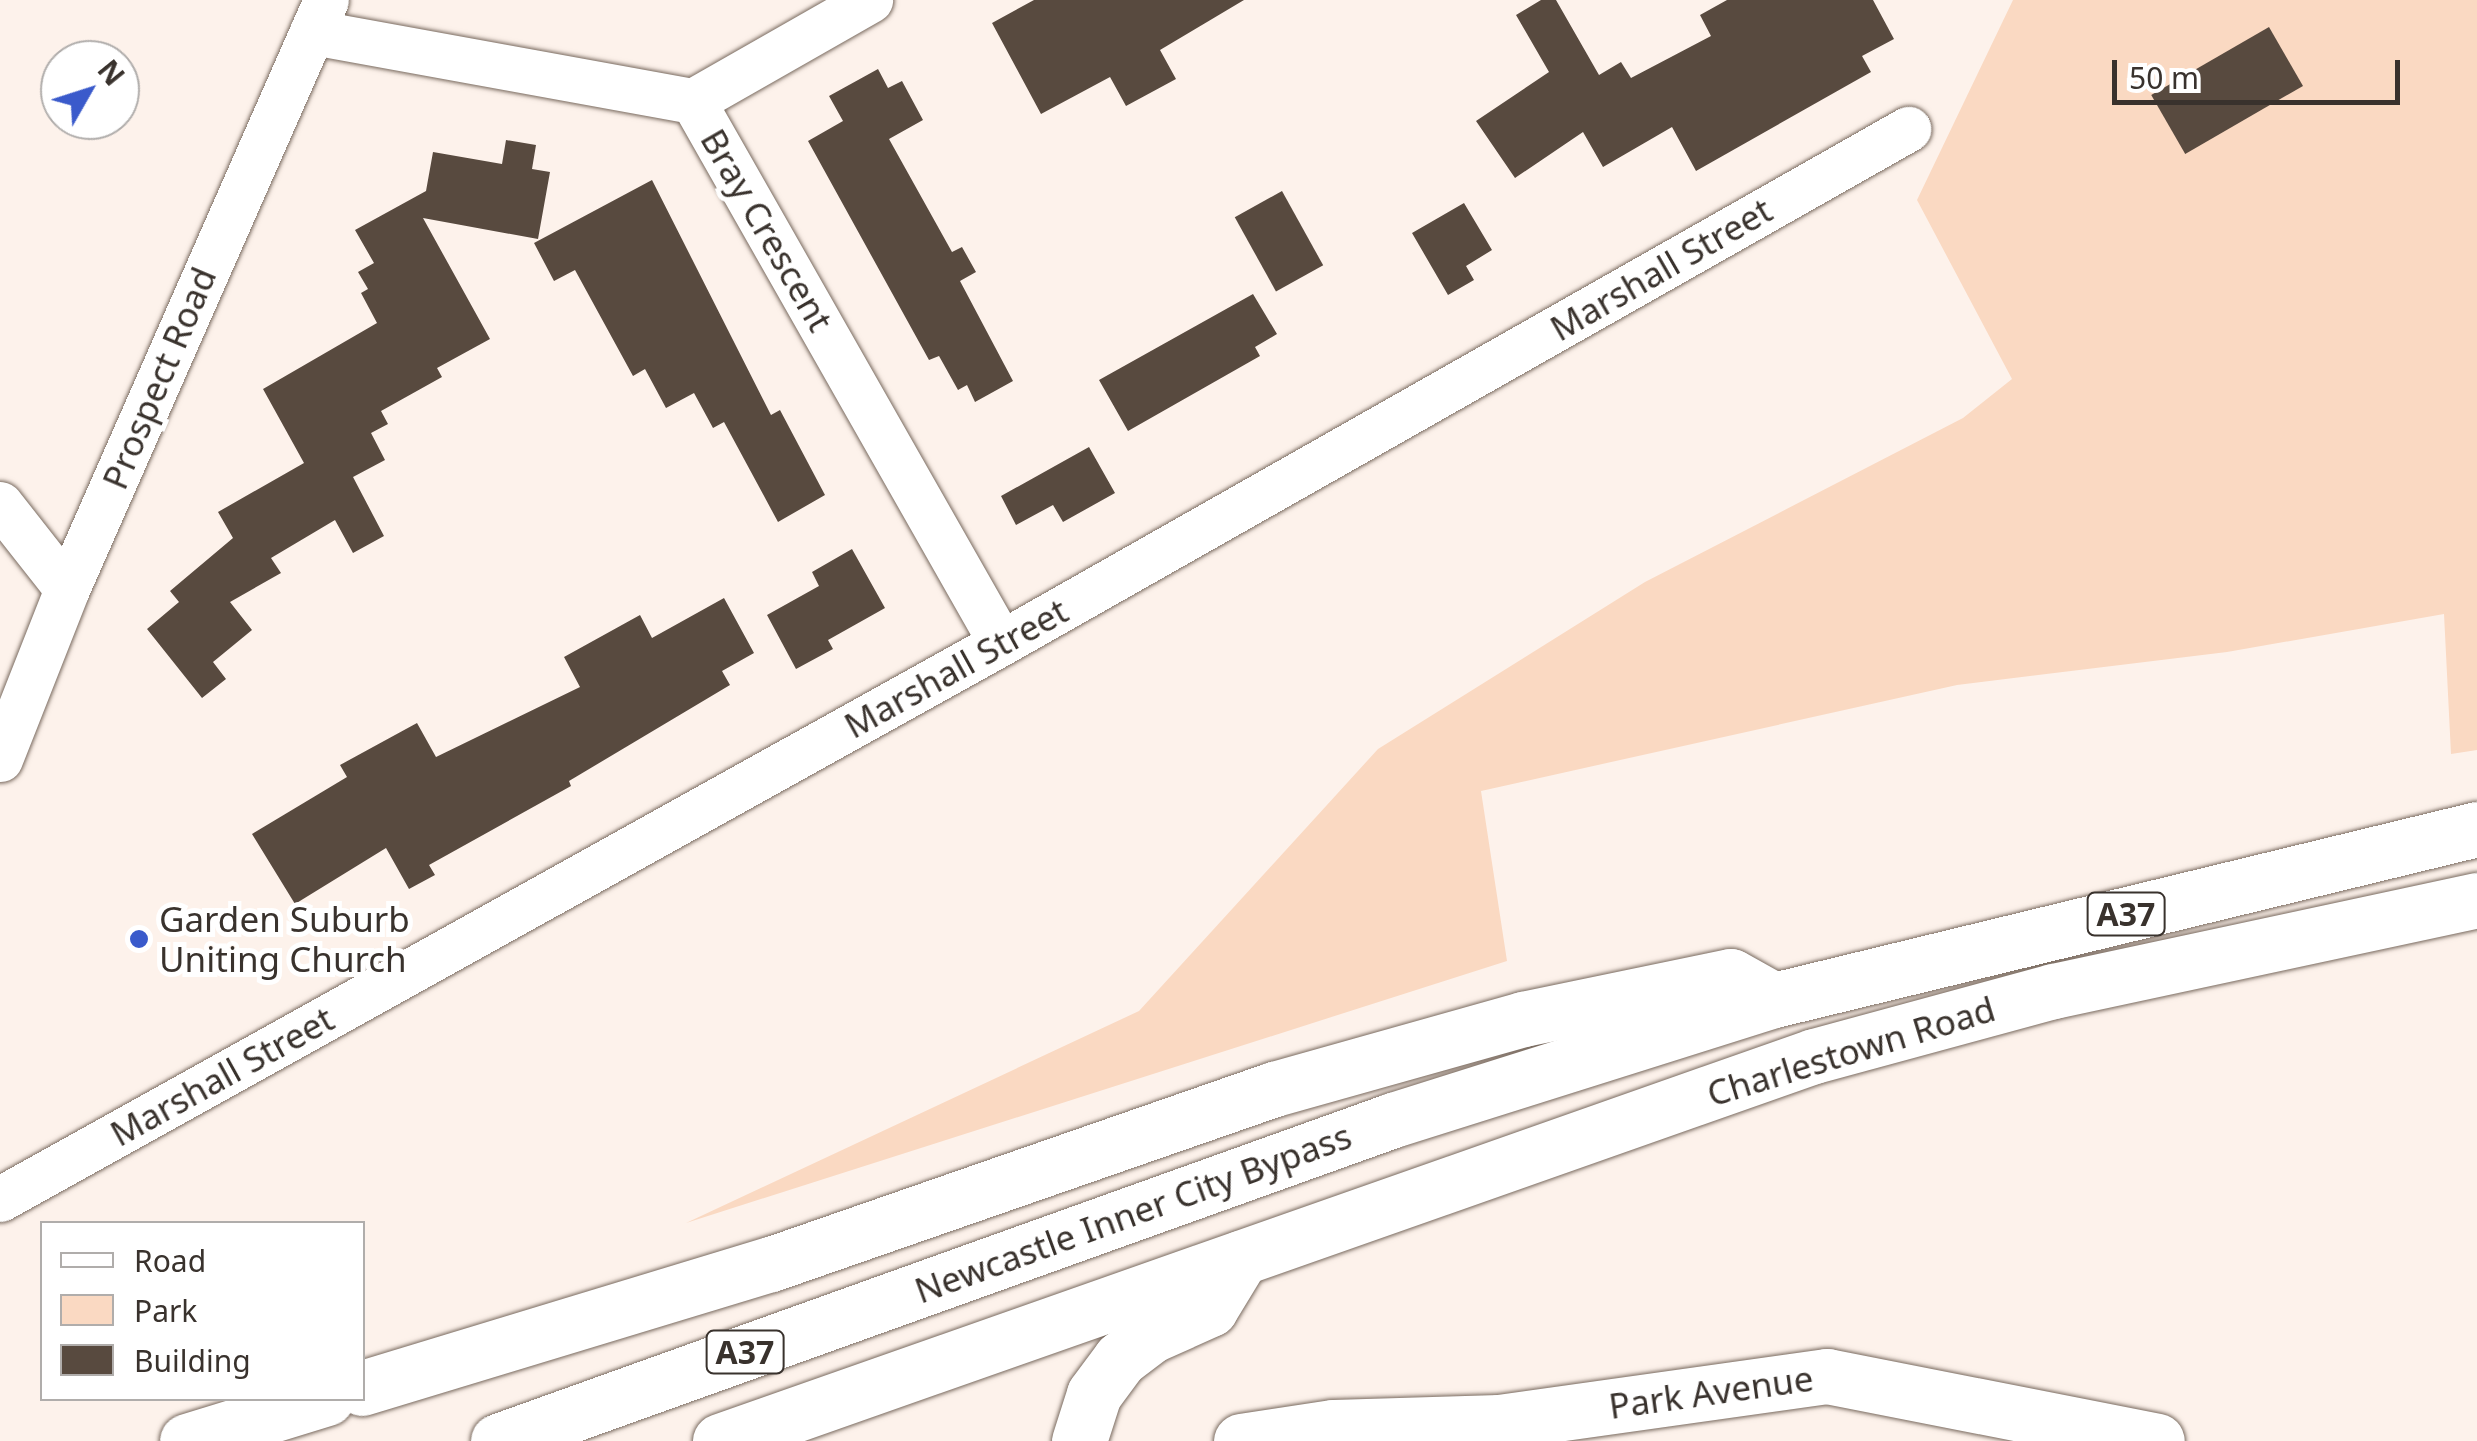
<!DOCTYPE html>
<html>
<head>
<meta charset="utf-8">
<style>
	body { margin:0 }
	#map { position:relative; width:2477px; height:1441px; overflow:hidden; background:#fdf2eb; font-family:"Noto Sans",sans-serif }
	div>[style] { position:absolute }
	.green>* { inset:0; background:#fad9c2 }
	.building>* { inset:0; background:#584a3f; transform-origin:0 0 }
	.roads { filter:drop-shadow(0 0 2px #796a5f) drop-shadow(0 0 2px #796a5f) }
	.street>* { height:45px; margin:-22.5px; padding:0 22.5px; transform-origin:22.5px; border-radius:22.5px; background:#fff }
	.secondary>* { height:55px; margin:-27.5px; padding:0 27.5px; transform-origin:27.5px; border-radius:27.5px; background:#fff }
	.highway>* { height:55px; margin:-27.5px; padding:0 27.5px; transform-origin:27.5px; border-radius:27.5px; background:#fff }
	.dots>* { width:28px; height:28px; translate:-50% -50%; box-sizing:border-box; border:5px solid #fff; border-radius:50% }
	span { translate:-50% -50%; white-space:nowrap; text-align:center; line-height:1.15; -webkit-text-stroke:10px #fff; paint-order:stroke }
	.shield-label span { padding:2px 8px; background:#fff; border:2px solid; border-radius:8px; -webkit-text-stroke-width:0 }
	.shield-label { font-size:32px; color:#39322d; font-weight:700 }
	.street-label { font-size:35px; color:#39322d }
	.poi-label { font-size:35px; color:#39322d }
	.left { translate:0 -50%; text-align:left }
	.legend { position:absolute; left:40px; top:1221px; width:325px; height:180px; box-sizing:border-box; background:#fff; border:2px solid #b0adab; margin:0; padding:12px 18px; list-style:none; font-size:30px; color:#39322d }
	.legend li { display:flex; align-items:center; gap:20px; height:50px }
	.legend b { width:50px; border:2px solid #b0adab }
	.north { position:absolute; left:40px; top:40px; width:100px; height:100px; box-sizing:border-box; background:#fff; border:2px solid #b0adab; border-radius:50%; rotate:51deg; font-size:28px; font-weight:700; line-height:40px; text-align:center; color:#39322d }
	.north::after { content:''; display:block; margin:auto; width:35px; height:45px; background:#3a5acb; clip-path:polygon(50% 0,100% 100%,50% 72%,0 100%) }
	.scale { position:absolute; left:2112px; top:60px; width:288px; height:45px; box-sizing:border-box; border:5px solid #39322d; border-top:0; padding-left:12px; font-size:30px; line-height:35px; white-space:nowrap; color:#39322d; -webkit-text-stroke:8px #fff; paint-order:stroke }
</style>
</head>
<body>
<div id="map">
	<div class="green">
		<i style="clip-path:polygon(2013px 0,2477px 0,2477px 750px,2451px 754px,2444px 614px,2227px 652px,1957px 685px,1481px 791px,1507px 961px,686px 1223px,1139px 1011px,1378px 749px,1645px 582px,1963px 418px,2012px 379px,1917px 200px)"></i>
	</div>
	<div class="building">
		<i style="clip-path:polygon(1034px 0,1244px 0,1160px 50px,1176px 79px,1126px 106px,1110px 77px,1041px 114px,992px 23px)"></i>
		<i style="clip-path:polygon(1541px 0,1556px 0,1599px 75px,1621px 62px,1631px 78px,1711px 36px,1700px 15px,1727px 0,1873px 0,1894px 39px,1862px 56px,1871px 72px,1696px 171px,1672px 127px,1603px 167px,1583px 132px,1515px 178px,1476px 121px,1549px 72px,1516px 15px)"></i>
		<i style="left:2269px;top:27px;width:68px;height:136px;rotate:60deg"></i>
		<i style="clip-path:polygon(878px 69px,888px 88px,902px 81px,923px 120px,889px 139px,952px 252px,962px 247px,976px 272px,960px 281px,1013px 381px,975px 402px,967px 385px,958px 390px,939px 356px,929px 360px,808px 141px,843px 121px,829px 96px)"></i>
		<i style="clip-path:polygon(506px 140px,536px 145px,532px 169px,550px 172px,538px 239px,423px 218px,490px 339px,437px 368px,442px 377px,381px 411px,388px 424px,371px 433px,385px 460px,353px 477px,384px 536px,353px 553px,335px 520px,271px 558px,281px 573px,230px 602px,252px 630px,213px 662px,226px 679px,202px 698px,147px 629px,179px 602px,170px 591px,233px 538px,218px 512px,304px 463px,263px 389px,377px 323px,361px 293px,368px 289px,358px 272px,374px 263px,355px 230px,426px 191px,433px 152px,502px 164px)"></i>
		<i style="clip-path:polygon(652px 180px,771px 415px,780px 410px,825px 495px,778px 522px,724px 422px,713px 428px,694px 393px,666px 408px,645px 369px,633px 376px,575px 270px,554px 281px,534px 243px)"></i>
		<i style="left:1282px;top:191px;width:85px;height:54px;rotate:61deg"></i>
		<i style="clip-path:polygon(1464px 203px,1492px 250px,1466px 266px,1474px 280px,1448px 295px,1412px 233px)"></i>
		<i style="clip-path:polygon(1253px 294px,1277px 334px,1255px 347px,1260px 356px,1128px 431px,1099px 380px)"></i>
		<i style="clip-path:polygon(1089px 447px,1115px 493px,1063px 522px,1053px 505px,1016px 525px,1001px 496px)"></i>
		<i style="clip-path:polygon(852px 549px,885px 608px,828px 640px,833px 649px,796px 669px,767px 615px,819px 586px,812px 572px)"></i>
		<i style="clip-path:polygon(724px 598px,754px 653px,722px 671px,730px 685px,569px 781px,571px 786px,429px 865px,435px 875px,409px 889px,386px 848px,295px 904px,252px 834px,347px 777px,340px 765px,417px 723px,436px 757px,580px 687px,564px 657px,640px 615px,652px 638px)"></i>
	</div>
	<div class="roads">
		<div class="street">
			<i style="left:312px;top:32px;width:387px;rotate:10.3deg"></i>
			<i style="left:693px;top:101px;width:623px;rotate:60.39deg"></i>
			<i style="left:693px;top:101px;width:204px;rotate:-29.7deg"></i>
			<i style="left:0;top:504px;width:108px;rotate:51.8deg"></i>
			<i style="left:0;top:759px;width:183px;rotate:-68.5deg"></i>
			<i style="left:67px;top:589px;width:643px;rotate:-66.26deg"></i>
			<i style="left:0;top:1199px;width:1145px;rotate:-29.05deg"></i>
			<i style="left:1001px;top:643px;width:1043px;rotate:-29.54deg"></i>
		</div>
		<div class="secondary">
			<i style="left:1241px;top:1441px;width:93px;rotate:-8.7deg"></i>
			<i style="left:1333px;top:1427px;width:166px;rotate:-1.7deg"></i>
			<i style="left:1499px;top:1422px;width:331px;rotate:-8deg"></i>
			<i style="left:1827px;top:1376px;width:336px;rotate:11.1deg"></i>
		</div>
		<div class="highway">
			<i style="left:362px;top:1388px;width:427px;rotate:-16.9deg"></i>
			<i style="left:771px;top:1264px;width:533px;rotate:-19.18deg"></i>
			<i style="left:1274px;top:1089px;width:259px;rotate:-15.7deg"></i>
			<i style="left:1523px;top:1019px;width:212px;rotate:-11.7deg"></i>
			<i style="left:1731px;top:976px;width:41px;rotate:29.1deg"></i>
			<i style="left:187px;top:1441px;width:146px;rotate:-17.1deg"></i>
			<i style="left:498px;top:1441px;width:951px;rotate:-19.73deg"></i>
			<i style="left:1393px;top:1120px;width:399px;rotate:-17.5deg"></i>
			<i style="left:1774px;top:1000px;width:723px;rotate:-13.67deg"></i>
			<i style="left:720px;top:1441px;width:1160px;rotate:-19.39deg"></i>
			<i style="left:1814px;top:1056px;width:248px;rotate:-15.2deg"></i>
			<i style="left:2053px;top:991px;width:434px;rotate:-12.1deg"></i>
			<i style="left:1079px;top:1441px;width:49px;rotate:-72.3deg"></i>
			<i style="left:1094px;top:1394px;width:44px;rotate:-53.4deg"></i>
			<i style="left:1120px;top:1359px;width:38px;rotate:-37deg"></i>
			<i style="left:1150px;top:1336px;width:66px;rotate:-24.2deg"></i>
			<i style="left:1210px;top:1309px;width:60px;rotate:-58.7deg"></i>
		</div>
	</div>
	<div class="dots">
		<i style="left:139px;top:939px;background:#3a5acb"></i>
	</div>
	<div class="shield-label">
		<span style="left:2126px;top:914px">A37</span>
		<span style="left:745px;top:1352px">A37</span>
	</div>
	<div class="street-label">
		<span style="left:767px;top:230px;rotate:60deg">Bray Crescent</span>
		<span style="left:1661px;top:269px;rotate:-30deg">Marshall Street</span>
		<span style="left:159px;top:378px;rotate:-67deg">Prospect Road</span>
		<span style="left:956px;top:668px;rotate:-29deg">Marshall Street</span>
		<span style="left:1851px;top:1051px;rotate:-17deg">Charlestown Road</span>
		<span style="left:222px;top:1076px;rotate:-29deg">Marshall Street</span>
		<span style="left:1133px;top:1213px;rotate:-20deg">Newcastle Inner City Bypass</span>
		<span style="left:1711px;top:1392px;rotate:-8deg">Park Avenue</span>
	</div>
	<div class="poi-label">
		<span class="left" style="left:159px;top:939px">Garden Suburb<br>Uniting Church</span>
	</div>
	<ul class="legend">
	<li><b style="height:12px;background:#fff"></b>Road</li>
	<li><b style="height:28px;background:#fad9c2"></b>Park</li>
	<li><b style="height:28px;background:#584a3f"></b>Building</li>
	</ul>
	<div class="north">N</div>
	<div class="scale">50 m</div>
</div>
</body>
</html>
